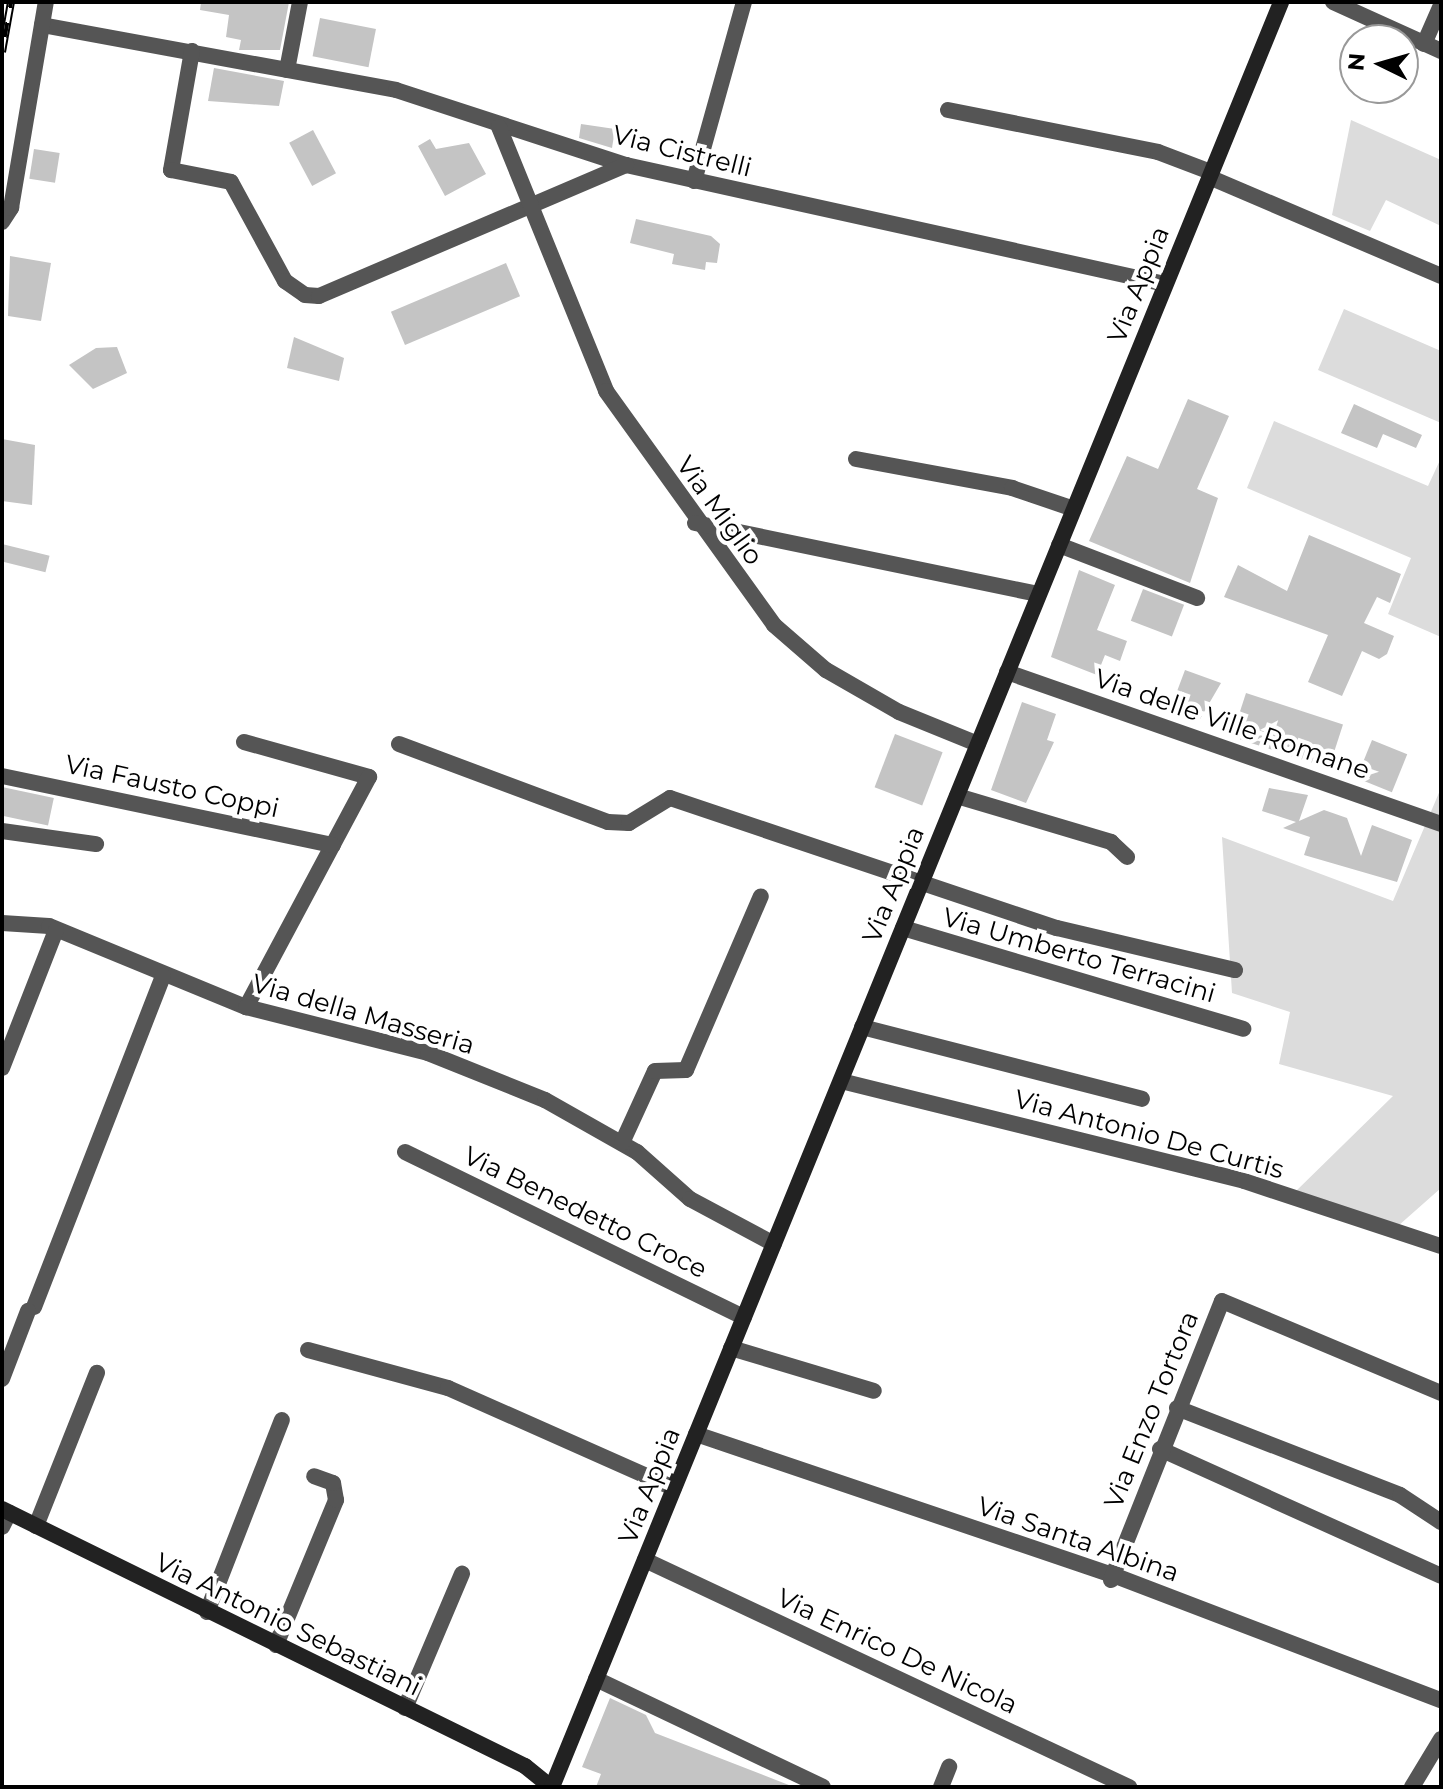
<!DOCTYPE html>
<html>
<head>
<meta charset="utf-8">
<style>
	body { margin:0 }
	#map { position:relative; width:1443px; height:1789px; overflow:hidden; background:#fff; font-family:Montserrat,sans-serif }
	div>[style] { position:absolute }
	.green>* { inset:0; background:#dcdcdc }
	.building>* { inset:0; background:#c4c4c4; transform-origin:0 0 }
	.street>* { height:16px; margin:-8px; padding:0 8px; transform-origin:8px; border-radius:8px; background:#555 }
	.secondary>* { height:16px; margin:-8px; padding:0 8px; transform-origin:8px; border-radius:8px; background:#222 }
	.rail>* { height:8px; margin-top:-4px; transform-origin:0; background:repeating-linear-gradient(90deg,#fff 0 15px,#000 0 30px); box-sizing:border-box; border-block:2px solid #000 }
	span { translate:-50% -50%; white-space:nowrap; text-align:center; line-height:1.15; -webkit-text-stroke:8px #fff; paint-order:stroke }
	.street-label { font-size:26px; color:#000 }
	.frame { position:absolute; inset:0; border:4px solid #000; pointer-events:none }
	.north { position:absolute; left:1339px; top:24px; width:80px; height:80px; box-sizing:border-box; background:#fff; border:2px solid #999; border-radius:50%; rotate:275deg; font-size:22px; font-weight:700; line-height:32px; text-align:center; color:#000 }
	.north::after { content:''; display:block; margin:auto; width:28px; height:36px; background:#000; clip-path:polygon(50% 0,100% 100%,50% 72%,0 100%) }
</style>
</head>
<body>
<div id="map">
	<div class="green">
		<i style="clip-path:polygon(1351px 120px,1441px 160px,1441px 226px,1386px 200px,1370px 231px,1332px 215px)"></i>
		<i style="clip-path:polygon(1344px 309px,1441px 351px,1441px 423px,1318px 370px)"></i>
		<i style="clip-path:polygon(1274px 421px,1428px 486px,1441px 458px,1441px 637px,1388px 614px,1411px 558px,1247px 488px)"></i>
		<i style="clip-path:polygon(1441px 788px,1441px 1188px,1398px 1226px,1294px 1193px,1393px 1096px,1279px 1064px,1290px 1012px,1232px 993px,1222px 837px,1393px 901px)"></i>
	</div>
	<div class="building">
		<i style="clip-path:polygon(201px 2px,289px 2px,280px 50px,239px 50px,241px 40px,226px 37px,229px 15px,200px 10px)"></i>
		<i style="left:320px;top:18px;width:57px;height:39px;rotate:11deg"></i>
		<i style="clip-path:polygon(214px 68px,284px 81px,279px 106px,208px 101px)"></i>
		<i style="clip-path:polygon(581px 124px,615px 129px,612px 148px,579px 138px)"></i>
		<i style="left:313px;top:130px;width:49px;height:27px;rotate:62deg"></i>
		<i style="clip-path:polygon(430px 139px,436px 149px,469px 143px,486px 174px,445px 196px,418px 146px)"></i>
		<i style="left:34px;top:149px;width:26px;height:30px;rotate:9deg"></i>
		<i style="clip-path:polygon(636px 219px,711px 236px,720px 244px,717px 263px,706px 262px,705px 270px,672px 264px,674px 254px,630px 243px)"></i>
		<i style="clip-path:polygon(10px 256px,51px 263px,41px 321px,8px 316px)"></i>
		<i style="left:506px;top:263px;width:36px;height:125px;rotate:67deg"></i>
		<i style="clip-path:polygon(294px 337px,344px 358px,339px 381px,287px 368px)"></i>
		<i style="clip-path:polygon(117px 347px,127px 373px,93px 389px,69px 365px,96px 348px)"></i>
		<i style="clip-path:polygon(1188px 399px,1229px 416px,1197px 489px,1218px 498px,1190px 583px,1089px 541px,1127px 456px,1158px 469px)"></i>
		<i style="clip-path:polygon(1354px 404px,1422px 435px,1416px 448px,1383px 434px,1377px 448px,1341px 433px)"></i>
		<i style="clip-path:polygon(2px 439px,35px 445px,32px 505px,2px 501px)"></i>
		<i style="clip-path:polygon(1309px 535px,1401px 574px,1390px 603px,1377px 597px,1364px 623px,1394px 636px,1387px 654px,1379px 659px,1362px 651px,1342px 696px,1308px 682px,1328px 635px,1224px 597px,1238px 565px,1287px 591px)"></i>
		<i style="left:2px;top:544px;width:49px;height:17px;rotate:14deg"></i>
		<i style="clip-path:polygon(1079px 570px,1115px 585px,1097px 630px,1127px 641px,1120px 661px,1105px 655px,1097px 675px,1051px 657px)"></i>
		<i style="left:1143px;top:589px;width:44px;height:34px;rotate:21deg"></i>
		<i style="clip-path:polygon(1185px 670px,1221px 683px,1200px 719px,1173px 702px)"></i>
		<i style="left:1246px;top:693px;width:102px;height:46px;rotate:18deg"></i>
		<i style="clip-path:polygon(1022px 702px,1056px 714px,1047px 740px,1054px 742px,1026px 803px,991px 790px)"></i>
		<i style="left:895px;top:734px;width:51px;height:57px;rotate:21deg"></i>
		<i style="left:1372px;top:740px;width:38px;height:41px;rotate:22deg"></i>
		<i style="left:2px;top:787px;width:53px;height:28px;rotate:12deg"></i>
		<i style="clip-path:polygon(1269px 788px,1308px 795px,1299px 821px,1324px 810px,1347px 818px,1361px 856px,1372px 825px,1412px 840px,1397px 882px,1304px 855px,1310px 837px,1283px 828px,1296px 822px,1262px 811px)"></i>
		<i style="clip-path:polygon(610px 1698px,646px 1715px,655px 1733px,794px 1787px,596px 1787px,601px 1774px,582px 1767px)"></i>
	</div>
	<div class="street">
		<i style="left:1333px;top:2px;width:119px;rotate:24.4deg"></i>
		<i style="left:42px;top:25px;width:360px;rotate:10.4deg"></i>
		<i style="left:396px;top:90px;width:242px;rotate:18.1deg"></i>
		<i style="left:626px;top:165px;width:552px;rotate:12.45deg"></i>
		<i style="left:1424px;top:44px;width:43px;rotate:-66.4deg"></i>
		<i style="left:192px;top:51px;width:121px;rotate:100deg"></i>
		<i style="left:171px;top:170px;width:61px;rotate:11.3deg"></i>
		<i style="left:231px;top:182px;width:113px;rotate:61.4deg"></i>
		<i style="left:285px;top:281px;width:24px;rotate:35deg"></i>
		<i style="left:305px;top:295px;width:14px;rotate:4deg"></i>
		<i style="left:319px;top:296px;width:334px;rotate:-23.1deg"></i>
		<i style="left:287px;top:70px;width:69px;rotate:-79.2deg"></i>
		<i style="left:948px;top:110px;width:214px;rotate:11.3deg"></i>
		<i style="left:1158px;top:152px;width:57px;rotate:20.7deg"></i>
		<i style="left:499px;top:127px;width:285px;rotate:67.9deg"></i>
		<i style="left:606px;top:391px;width:288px;rotate:54.3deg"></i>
		<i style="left:774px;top:625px;width:69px;rotate:40.9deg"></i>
		<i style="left:826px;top:670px;width:84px;rotate:29.9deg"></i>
		<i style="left:899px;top:712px;width:85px;rotate:22.1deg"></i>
		<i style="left:1209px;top:177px;width:252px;rotate:23.1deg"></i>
		<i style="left:694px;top:181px;width:186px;rotate:-74.4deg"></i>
		<i style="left:2px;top:222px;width:17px;rotate:-57deg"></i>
		<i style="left:11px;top:208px;width:209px;rotate:-80.4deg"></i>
		<i style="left:856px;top:459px;width:159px;rotate:10.5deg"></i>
		<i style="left:1012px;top:488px;width:65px;rotate:18.7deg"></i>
		<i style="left:695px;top:523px;width:351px;rotate:11.7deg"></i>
		<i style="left:1059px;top:545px;width:148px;rotate:21deg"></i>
		<i style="left:1007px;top:672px;width:460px;rotate:19.3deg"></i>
		<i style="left:244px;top:742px;width:130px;rotate:15.6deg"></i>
		<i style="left:369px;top:777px;width:261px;rotate:118.1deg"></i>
		<i style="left:399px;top:744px;width:223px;rotate:20.5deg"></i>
		<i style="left:608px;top:822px;width:21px;rotate:3deg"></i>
		<i style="left:629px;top:823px;width:48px;rotate:-31.4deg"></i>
		<i style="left:670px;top:798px;width:408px;rotate:18.6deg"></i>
		<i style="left:1057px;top:928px;width:183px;rotate:13.3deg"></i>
		<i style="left:2px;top:776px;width:338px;rotate:11.8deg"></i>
		<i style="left:957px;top:796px;width:161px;rotate:16.6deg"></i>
		<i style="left:1111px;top:842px;width:22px;rotate:43deg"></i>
		<i style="left:2px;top:831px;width:95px;rotate:7.9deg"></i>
		<i style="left:2px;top:923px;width:47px;rotate:3.7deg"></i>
		<i style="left:49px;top:926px;width:213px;rotate:22.4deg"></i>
		<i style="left:246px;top:1007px;width:188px;rotate:14.2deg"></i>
		<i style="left:428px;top:1053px;width:126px;rotate:21.9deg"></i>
		<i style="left:545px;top:1100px;width:106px;rotate:29.5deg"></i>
		<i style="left:637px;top:1152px;width:71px;rotate:41.6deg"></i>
		<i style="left:690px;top:1199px;width:95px;rotate:28.2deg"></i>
		<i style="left:903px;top:928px;width:355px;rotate:16.5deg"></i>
		<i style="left:862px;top:1027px;width:289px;rotate:14.4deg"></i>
		<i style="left:2px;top:1068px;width:148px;rotate:-68.6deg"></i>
		<i style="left:841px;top:1081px;width:415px;rotate:13.9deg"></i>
		<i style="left:1244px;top:1181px;width:207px;rotate:18.3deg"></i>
		<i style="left:622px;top:1143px;width:79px;rotate:-65.4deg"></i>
		<i style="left:655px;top:1071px;width:31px;rotate:-2deg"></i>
		<i style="left:686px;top:1070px;width:189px;rotate:-66.7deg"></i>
		<i style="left:405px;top:1152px;width:377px;rotate:26deg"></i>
		<i style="left:34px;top:1307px;width:355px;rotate:-68.7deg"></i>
		<i style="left:731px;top:1348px;width:149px;rotate:16.7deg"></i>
		<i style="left:308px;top:1350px;width:145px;rotate:15.2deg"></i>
		<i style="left:448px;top:1388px;width:247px;rotate:23.9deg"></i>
		<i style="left:2px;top:1379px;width:73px;rotate:-69.1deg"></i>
		<i style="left:1177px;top:1408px;width:239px;rotate:21.3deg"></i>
		<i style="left:1400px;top:1495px;width:49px;rotate:33.4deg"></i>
		<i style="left:696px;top:1434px;width:440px;rotate:18.7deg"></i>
		<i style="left:1113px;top:1575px;width:351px;rotate:20.9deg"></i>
		<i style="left:1160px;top:1449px;width:308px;rotate:24.3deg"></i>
		<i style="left:36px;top:1526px;width:165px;rotate:-68.3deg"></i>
		<i style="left:2px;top:1527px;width:16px;rotate:-63deg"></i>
		<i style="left:645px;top:1560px;width:535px;rotate:25.13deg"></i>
		<i style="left:1111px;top:1580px;width:300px;rotate:-68.3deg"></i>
		<i style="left:1222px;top:1301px;width:238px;rotate:22.8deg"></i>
		<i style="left:207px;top:1612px;width:206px;rotate:-68.7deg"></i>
		<i style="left:276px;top:1645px;width:157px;rotate:-67.5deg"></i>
		<i style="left:336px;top:1500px;width:17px;rotate:-100deg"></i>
		<i style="left:333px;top:1483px;width:20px;rotate:-160deg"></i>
		<i style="left:596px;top:1679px;width:251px;rotate:25.4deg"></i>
		<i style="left:405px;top:1708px;width:146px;rotate:-67deg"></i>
		<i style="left:941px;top:1787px;width:22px;rotate:-68deg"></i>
		<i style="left:1412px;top:1787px;width:56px;rotate:-58.9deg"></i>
	</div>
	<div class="secondary">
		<i style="left:2px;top:1509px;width:583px;rotate:26.17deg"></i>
		<i style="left:525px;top:1766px;width:33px;rotate:39deg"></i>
		<i style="left:552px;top:1787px;width:1928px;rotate:-67.78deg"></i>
	</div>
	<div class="rail">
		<i style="left:2px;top:52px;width:51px;rotate:-79.8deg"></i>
	</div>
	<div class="street-label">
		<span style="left:682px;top:152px;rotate:14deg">Via Cistrelli</span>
		<span style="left:1139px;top:285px;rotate:-68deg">Via Appia</span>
		<span style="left:719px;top:511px;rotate:54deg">Via Miglio</span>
		<span style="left:1232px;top:725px;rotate:19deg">Via delle Ville Romane</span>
		<span style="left:172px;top:787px;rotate:12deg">Via Fausto Coppi</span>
		<span style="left:894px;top:885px;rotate:-68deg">Via Appia</span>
		<span style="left:1079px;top:956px;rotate:16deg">Via Umberto Terracini</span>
		<span style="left:363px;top:1015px;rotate:16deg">Via della Masseria</span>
		<span style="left:1149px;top:1135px;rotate:15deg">Via Antonio De Curtis</span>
		<span style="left:585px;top:1213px;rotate:26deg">Via Benedetto Croce</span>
		<span style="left:1152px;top:1410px;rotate:-68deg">Via Enzo Tortora</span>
		<span style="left:650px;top:1486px;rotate:-68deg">Via Appia</span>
		<span style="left:1078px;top:1540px;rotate:19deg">Via Santa Albina</span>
		<span style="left:288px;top:1625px;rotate:26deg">Via Antonio Sebastiani</span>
		<span style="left:897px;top:1652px;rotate:25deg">Via Enrico De Nicola</span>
	</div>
	<div class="frame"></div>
	<div class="north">N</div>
</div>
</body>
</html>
